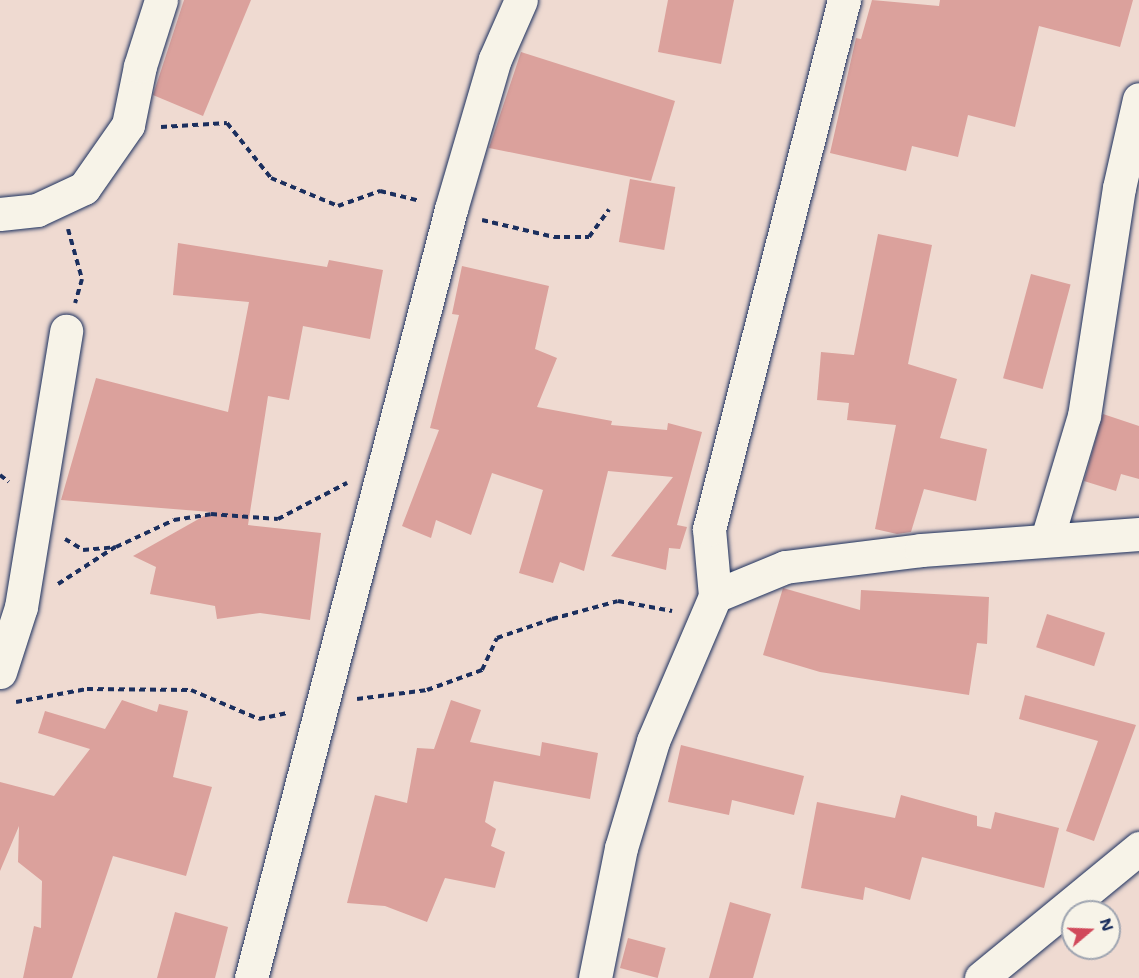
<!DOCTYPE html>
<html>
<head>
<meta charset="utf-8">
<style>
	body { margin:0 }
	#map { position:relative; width:1139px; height:978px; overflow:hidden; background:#efdad1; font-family:"Shantell Sans",sans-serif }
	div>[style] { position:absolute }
	.building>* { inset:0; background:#dba19c; transform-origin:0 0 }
	.path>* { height:4px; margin-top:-2px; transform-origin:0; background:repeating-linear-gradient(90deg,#1b2f5e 0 6px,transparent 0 10.5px) }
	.roads { filter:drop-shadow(0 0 2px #1b2f5e) drop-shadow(0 0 2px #1b2f5e) }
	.minor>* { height:33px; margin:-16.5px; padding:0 16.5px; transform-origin:16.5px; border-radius:16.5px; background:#f7f3e8 }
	span { translate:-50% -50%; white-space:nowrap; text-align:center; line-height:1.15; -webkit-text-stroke:4.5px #f7f3e8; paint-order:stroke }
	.north { position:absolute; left:1061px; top:900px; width:60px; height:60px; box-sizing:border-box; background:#f7f3e8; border:2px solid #9fa5b1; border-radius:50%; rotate:71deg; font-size:16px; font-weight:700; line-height:24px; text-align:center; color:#1b2f5e }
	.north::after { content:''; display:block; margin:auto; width:21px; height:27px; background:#d1495b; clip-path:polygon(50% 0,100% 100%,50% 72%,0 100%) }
</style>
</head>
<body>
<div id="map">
	<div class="building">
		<i style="clip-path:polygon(184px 0,251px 0,203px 116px,153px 95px)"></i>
		<i style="clip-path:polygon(668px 0,734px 0,721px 64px,658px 52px)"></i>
		<i style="clip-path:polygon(872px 0,939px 6px,940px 0,1133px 0,1120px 47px,1039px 26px,1015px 127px,968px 115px,958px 157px,912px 146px,906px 171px,830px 153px,856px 38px,861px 39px)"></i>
		<i style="clip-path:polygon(521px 52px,675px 101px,651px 181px,489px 148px)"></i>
		<i style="left:630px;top:179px;width:46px;height:64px;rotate:10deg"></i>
		<i style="clip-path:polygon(878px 234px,932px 245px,908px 364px,957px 379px,940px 438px,987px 449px,976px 501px,924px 489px,911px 532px,897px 534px,875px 529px,896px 425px,847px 420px,849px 403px,817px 400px,821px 352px,854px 355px)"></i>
		<i style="clip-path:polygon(178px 243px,327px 267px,329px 260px,383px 270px,370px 339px,303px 326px,289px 400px,268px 396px,248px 525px,321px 533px,310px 620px,260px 613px,217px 619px,215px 606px,150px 594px,156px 567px,133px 556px,211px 512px,61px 500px,96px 378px,228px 412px,249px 302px,173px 295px)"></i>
		<i style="clip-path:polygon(462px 266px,549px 286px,535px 349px,557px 358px,537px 407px,612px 421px,611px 425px,667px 430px,668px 423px,702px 432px,677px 525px,687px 527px,680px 549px,669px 548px,666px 570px,611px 556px,673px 477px,608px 471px,584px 571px,560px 562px,553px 583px,519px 573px,543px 490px,492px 473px,471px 535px,436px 520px,431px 538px,402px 526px,439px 430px,430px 428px,459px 315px,452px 314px)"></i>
		<i style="left:1031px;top:274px;width:41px;height:108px;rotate:15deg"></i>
		<i style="clip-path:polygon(1103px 414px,1139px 426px,1139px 479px,1121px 474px,1116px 491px,1084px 481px)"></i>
		<i style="clip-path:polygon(783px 588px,860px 610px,861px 590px,989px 597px,987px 644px,977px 643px,969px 695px,820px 672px,763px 655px)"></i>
		<i style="left:1047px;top:614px;width:61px;height:35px;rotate:18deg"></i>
		<i style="clip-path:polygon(1025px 695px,1136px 725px,1094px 841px,1066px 831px,1098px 741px,1019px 719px)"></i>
		<i style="clip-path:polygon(122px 700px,157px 712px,159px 704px,188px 711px,173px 777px,212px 787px,186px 876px,113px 856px,72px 978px,23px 978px,34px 926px,41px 928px,42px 881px,18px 862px,19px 826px,0 871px,0 782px,54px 796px,90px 749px,38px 733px,45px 711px,105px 729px)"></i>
		<i style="clip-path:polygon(451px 700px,481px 710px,470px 742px,540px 756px,542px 742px,598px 753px,590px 799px,494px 781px,485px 822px,496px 829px,491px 846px,505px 852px,495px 888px,445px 878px,427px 922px,385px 906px,347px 903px,375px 795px,407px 803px,417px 748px,434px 749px)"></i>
		<i style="clip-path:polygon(681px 745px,804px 776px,794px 815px,732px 800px,729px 815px,668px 802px)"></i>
		<i style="clip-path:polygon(901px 795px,977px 816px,977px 826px,991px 829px,995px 812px,1059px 828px,1044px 888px,922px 857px,910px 900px,865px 887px,863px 900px,801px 888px,817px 802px,895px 818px)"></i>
		<i style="clip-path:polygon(730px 902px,771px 914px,753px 978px,709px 978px)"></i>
		<i style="clip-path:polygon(175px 912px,228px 927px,215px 978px,157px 978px)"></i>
		<i style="left:628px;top:938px;width:39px;height:31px;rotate:15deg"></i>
	</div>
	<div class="path">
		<i style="left:161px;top:127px;width:66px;rotate:-3.5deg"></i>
		<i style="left:227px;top:123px;width:70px;rotate:51.3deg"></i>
		<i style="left:271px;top:178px;width:73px;rotate:22.7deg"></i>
		<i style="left:338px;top:206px;width:45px;rotate:-19.7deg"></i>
		<i style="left:380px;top:191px;width:41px;rotate:14deg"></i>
		<i style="left:482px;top:220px;width:74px;rotate:13.3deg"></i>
		<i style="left:554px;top:237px;width:35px"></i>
		<i style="left:589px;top:237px;width:34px;rotate:-54deg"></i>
		<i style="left:68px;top:229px;width:52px;rotate:74.4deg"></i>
		<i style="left:82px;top:279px;width:25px;rotate:106deg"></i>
		<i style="left:0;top:475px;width:11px;rotate:38deg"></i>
		<i style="left:65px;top:539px;width:21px;rotate:31deg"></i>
		<i style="left:83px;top:550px;width:33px;rotate:-5deg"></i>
		<i style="left:116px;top:547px;width:64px;rotate:-25deg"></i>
		<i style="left:174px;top:520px;width:37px;rotate:-9deg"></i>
		<i style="left:211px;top:514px;width:67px;rotate:4.3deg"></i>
		<i style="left:278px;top:519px;width:78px;rotate:-27.6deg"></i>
		<i style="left:58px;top:584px;width:68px;rotate:-33deg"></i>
		<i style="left:357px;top:699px;width:71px;rotate:-7.3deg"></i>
		<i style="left:427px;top:690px;width:59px;rotate:-20deg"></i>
		<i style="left:482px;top:670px;width:35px;rotate:-65deg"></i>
		<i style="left:497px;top:638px;width:58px;rotate:-19.1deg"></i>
		<i style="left:552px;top:619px;width:68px;rotate:-15.3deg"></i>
		<i style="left:618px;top:601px;width:55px;rotate:10.5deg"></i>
		<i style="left:16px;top:702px;width:72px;rotate:-10.4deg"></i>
		<i style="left:87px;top:689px;width:104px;rotate:0.6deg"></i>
		<i style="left:191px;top:690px;width:74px;rotate:23.1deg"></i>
		<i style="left:259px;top:719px;width:30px;rotate:-12deg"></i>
	</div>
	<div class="roads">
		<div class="minor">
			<i style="left:0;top:214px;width:37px;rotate:-6deg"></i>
			<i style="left:37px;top:210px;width:52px;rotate:-25.1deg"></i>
			<i style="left:84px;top:188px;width:77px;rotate:-55.1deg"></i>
			<i style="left:128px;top:125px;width:60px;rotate:-78.5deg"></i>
			<i style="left:140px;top:66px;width:69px;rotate:-72.3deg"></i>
			<i style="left:1047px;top:539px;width:128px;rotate:-73.3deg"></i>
			<i style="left:1084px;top:416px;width:231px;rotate:-81.3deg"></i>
			<i style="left:1119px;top:188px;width:91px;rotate:-77.3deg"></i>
			<i style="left:715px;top:596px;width:76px;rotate:-22.5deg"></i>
			<i style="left:785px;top:567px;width:137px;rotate:-7.1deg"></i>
			<i style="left:921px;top:550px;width:219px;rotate:-4.2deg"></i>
			<i style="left:0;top:672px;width:68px;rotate:-72.1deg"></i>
			<i style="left:21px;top:607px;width:280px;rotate:-80.7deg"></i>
			<i style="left:251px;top:978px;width:795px;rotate:-75.42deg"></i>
			<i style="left:451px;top:209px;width:156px;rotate:-73.7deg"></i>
			<i style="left:495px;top:59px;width:64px;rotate:-66.2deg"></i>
			<i style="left:595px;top:978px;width:133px;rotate:-78.7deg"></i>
			<i style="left:621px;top:848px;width:112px;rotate:-73.3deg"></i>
			<i style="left:653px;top:741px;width:158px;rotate:-66.8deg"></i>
			<i style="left:715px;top:596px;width:67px;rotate:-95.1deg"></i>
			<i style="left:709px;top:529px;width:546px;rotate:-75.68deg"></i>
			<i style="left:981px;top:978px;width:205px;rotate:-39.4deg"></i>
		</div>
	</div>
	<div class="north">N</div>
</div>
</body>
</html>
